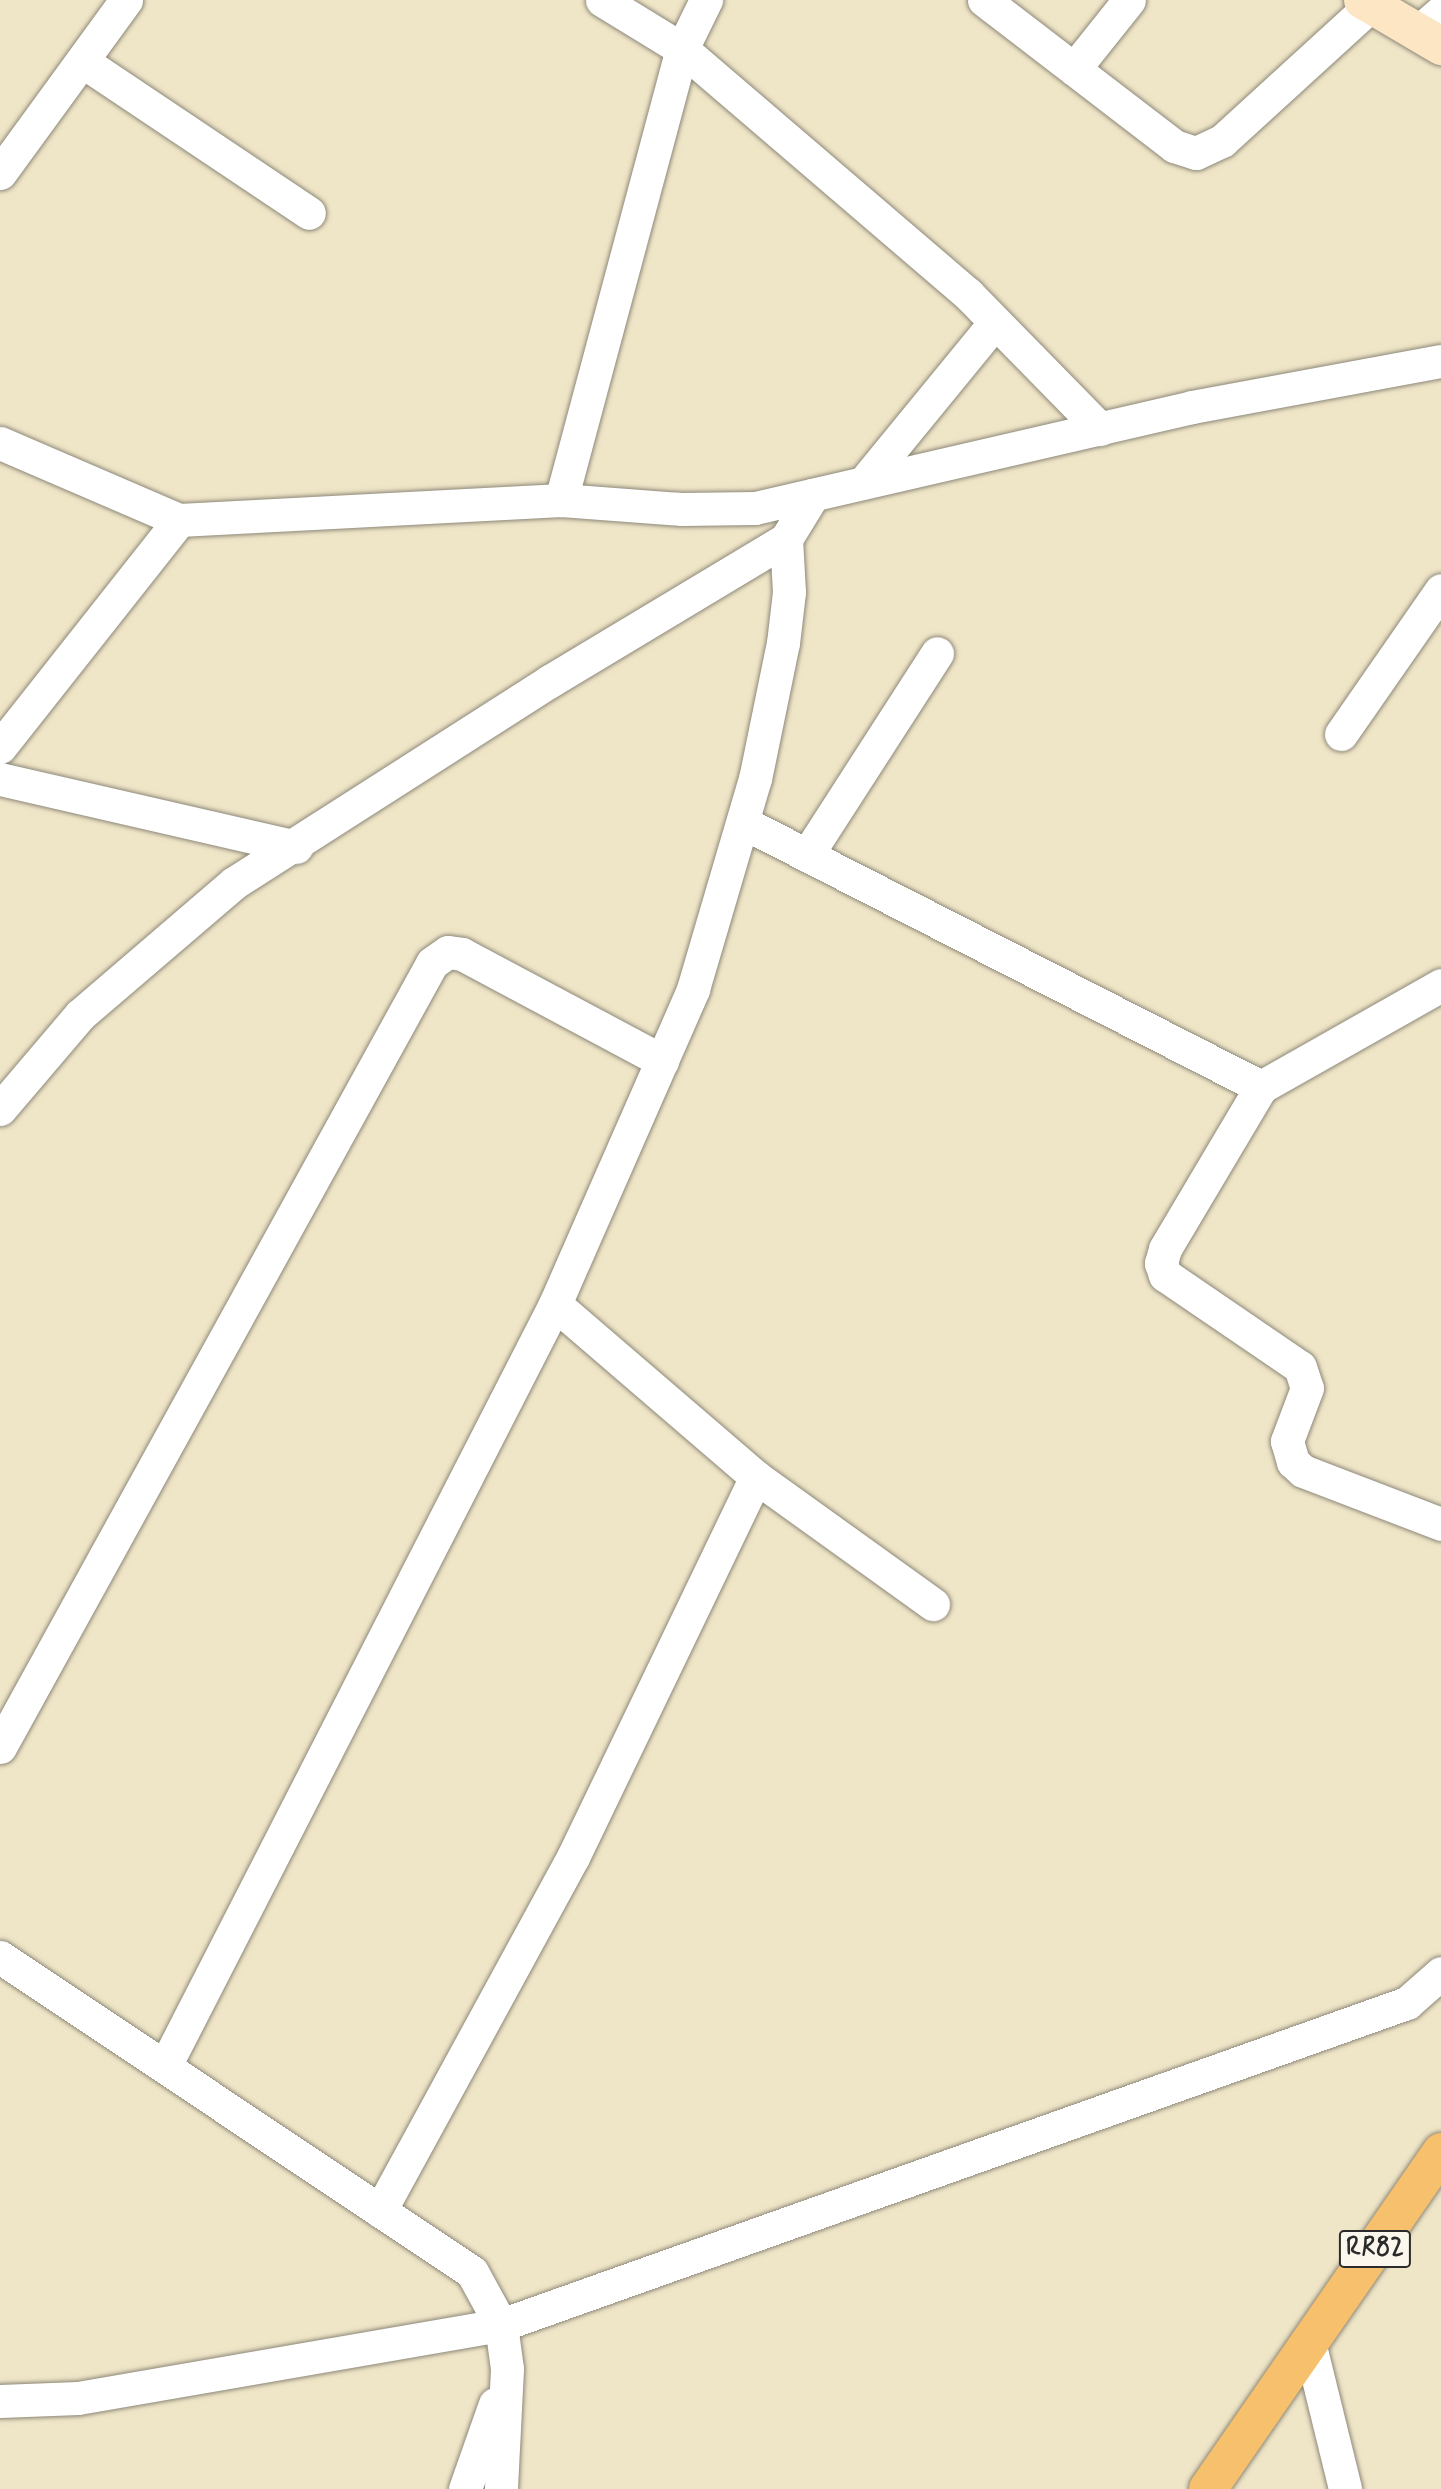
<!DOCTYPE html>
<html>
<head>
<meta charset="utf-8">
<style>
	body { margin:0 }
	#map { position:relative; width:1441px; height:2489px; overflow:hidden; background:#efe5c7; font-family:Mynerve,sans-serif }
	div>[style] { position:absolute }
	.roads { filter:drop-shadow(0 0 2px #8d8879) drop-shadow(0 0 2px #8d8879) }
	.street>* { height:33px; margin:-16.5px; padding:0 16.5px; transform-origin:16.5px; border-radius:16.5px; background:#fff }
	.secondary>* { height:38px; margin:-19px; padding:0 19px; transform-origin:19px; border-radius:19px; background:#fce6c4 }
	.primary>* { height:38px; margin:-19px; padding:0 19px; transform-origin:19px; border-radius:19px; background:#f7c06c }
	span { translate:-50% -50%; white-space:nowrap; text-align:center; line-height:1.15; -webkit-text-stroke:7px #fbf7ec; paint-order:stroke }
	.shield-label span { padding:2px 5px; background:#fbf7ec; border:2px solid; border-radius:5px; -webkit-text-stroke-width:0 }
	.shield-label { font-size:26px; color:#2b2b2b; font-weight:700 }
</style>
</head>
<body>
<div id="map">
	<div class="roads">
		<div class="street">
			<i style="left:602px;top:0;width:94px;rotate:31.5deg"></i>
			<i style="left:682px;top:49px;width:377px;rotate:40.6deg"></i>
			<i style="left:968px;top:294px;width:189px;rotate:45.6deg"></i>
			<i style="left:984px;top:0;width:240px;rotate:37.5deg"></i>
			<i style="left:1174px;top:146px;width:23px;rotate:18deg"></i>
			<i style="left:1196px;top:153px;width:29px;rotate:-25deg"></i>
			<i style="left:1222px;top:141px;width:202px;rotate:-42.4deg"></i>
			<i style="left:1417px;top:33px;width:32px;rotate:-41deg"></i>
			<i style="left:82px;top:61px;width:273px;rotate:33.8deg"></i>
			<i style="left:1074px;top:69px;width:88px;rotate:-51.4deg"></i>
			<i style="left:0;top:173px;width:214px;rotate:-53.9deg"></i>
			<i style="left:0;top:443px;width:195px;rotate:23.3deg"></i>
			<i style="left:179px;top:520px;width:383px;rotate:-3deg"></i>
			<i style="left:561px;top:500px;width:121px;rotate:4.3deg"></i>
			<i style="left:682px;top:509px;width:73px;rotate:-0.8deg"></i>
			<i style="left:755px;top:508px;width:449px;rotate:-13deg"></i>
			<i style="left:1192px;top:407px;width:253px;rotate:-10.5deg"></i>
			<i style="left:865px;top:481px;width:205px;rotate:-50.7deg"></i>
			<i style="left:561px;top:500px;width:467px;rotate:-75deg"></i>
			<i style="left:682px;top:49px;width:55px;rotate:-63.9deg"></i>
			<i style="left:1341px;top:734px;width:175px;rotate:-55.2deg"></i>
			<i style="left:0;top:747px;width:289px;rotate:-51.7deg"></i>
			<i style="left:0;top:779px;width:304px;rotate:12.9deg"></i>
			<i style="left:744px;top:823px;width:581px;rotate:27.05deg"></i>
			<i style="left:1261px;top:1087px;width:207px;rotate:-29.5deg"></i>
			<i style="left:807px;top:855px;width:240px;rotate:-57.2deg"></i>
			<i style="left:1261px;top:1087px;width:188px;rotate:120.7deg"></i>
			<i style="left:1165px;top:1249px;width:15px;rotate:106deg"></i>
			<i style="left:1161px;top:1263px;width:13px;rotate:72deg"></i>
			<i style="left:1165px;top:1275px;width:163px;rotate:34.3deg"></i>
			<i style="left:1300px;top:1367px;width:22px;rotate:72deg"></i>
			<i style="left:1307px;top:1388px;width:57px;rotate:110.7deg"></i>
			<i style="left:1287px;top:1441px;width:22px;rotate:74deg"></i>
			<i style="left:1293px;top:1462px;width:13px;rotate:42deg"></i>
			<i style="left:1303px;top:1471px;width:148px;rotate:21deg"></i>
			<i style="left:0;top:1109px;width:123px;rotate:-49.6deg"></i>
			<i style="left:80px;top:1015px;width:203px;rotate:-40.6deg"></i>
			<i style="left:234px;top:883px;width:375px;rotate:-32.6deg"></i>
			<i style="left:550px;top:681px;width:275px;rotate:-31deg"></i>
			<i style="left:756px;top:1477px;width:218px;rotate:35.7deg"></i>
			<i style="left:0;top:1747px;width:895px;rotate:-61.14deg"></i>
			<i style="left:432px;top:963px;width:19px;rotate:-35deg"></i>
			<i style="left:448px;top:952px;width:14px;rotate:8deg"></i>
			<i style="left:462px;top:954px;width:227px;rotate:28.1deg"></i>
			<i style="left:0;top:1957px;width:567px;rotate:33.72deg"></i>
			<i style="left:472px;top:2272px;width:60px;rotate:61.3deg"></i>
			<i style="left:501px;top:2325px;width:44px;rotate:82.2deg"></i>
			<i style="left:507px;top:2369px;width:120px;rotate:92.9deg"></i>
			<i style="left:166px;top:2064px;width:854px;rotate:-62.89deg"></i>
			<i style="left:555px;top:1304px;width:344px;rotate:-66.3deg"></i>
			<i style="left:693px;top:989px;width:219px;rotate:-73.6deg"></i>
			<i style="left:755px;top:779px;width:139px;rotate:-78.4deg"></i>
			<i style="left:783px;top:643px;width:51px;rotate:-83.3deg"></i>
			<i style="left:789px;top:592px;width:53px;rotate:-93.2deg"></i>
			<i style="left:786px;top:539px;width:52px;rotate:-58.5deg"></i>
			<i style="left:380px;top:2211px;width:403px;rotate:-61.4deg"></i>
			<i style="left:573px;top:1857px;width:422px;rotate:-64.3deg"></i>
			<i style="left:756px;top:1477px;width:265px;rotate:-139.3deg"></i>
			<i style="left:1310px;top:2346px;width:147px;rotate:76.2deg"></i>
			<i style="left:0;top:2401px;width:78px;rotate:-2.2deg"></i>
			<i style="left:78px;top:2398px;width:429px;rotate:-9.8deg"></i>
			<i style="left:501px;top:2325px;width:962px;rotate:-19.57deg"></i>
			<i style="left:1407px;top:2003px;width:45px;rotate:-41.4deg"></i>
			<i style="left:465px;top:2489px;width:90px;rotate:-70.6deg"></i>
		</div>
		<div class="secondary">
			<i style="left:1363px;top:0;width:91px;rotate:30.5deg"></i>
		</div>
		<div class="primary">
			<i style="left:1208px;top:2489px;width:410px;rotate:-55.3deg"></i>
		</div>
	</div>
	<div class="shield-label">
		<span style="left:1375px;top:2249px">RR82</span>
	</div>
</div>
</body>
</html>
